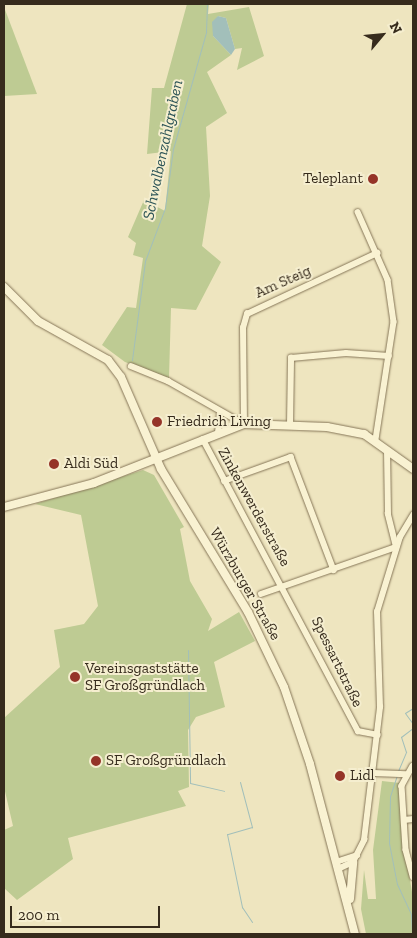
<!DOCTYPE html>
<html>
<head>
<meta charset="utf-8">
<style>
	body { margin:0 }
	#map { position:relative; width:417px; height:938px; overflow:hidden; background:#eee5bf; font-family:"Zilla Slab",serif }
	div>[style] { position:absolute }
	.green>* { inset:0; background:#becb93 }
	.water>* { inset:0; background:#a2bfba }
	.stream>* { height:1px; margin:-0.5px; padding:0 0.5px; transform-origin:0.5px; border-radius:0.5px; background:#a2bfba }
	.roads { filter:drop-shadow(0 0 1px #867658) drop-shadow(0 0 1px #867658) }
	.street>* { height:5.5px; margin:-2.75px; padding:0 2.75px; transform-origin:2.75px; border-radius:2.75px; background:#f9f2d2 }
	.secondary>* { height:8px; margin:-4px; padding:0 4px; transform-origin:4px; border-radius:4px; background:#f9f2d2 }
	.dots>* { width:14px; height:14px; translate:-50% -50%; box-sizing:border-box; border:2px solid #f5eecf; border-radius:50% }
	span { translate:-50% -50%; white-space:nowrap; text-align:center; line-height:1.15; -webkit-text-stroke:4px #f5eecf; paint-order:stroke }
	.poi-label { font-size:15px; color:#362b1c }
	.right { translate:-100% -50%; text-align:right }
	.left { translate:0 -50%; text-align:left }
	.street-label { font-size:15px; color:#362b1c }
	.water-label { font-size:16px; color:#2b5356; font-style:italic }
	.frame { position:absolute; inset:0; border:5px solid #362b1c; pointer-events:none }
	.north { position:absolute; left:357px; top:10px; width:50px; height:50px; -webkit-text-stroke:4px #f5eecf; paint-order:stroke; rotate:62deg; font-size:14px; font-weight:700; line-height:20px; text-align:center; color:#362b1c }
	.north::after { content:''; display:block; margin:auto; width:18px; height:22px; background:#362b1c; clip-path:polygon(50% 0,100% 100%,50% 72%,0 100%) }
	.scale { position:absolute; left:10px; top:906px; width:150px; height:22px; box-sizing:border-box; border:2px solid #362b1c; border-top:0; padding-left:6px; font-size:15px; line-height:18px; white-space:nowrap; color:#362b1c; -webkit-text-stroke:4px #f5eecf; paint-order:stroke }
</style>
</head>
<body>
<div id="map">
	<div class="green">
		<i style="clip-path:polygon(187px 4px,209px 4px,208px 14px,249px 7px,264px 56px,237px 70px,242px 48px,235px 49px,226px 18px,218px 16px,213px 36px,231px 55px,207px 72px,227px 113px,206px 127px,210px 196px,202px 246px,221px 262px,196px 310px,171px 308px,169px 378px,125px 362px,102px 345px,127px 307px,136px 308px,143px 258px,133px 255px,136px 243px,128px 237px,144px 200px,165px 211px,171px 151px,147px 154px,152px 88px,164px 88px)"></i>
		<i style="clip-path:polygon(4px 7px,37px 94px,4px 96px)"></i>
		<i style="clip-path:polygon(143px 470px,154px 475px,184px 527px,180px 529px,190px 581px,212px 619px,208px 631px,239px 612px,255px 641px,214px 662px,225px 707px,196px 717px,188px 730px,189px 787px,178px 791px,186px 806px,68px 838px,73px 859px,17px 900px,4px 888px,4px 830px,13px 826px,4px 787px,4px 718px,60px 667px,54px 630px,84px 624px,98px 606px,81px 515px,35px 504px)"></i>
		<i style="clip-path:polygon(382px 781px,400px 783px,400px 820px,413px 898px,413px 934px,366px 934px,361px 909px,364px 870px,368px 899px,376px 899px,373px 850px)"></i>
	</div>
	<div class="water">
		<i style="clip-path:polygon(218px 16px,226px 18px,235px 49px,231px 55px,213px 36px,212px 22px)"></i>
	</div>
	<div class="stream">
		<i style="left:132px;top:360px;width:100px;rotate:-82.5deg"></i>
		<i style="left:145px;top:261px;width:57px;rotate:-69.3deg"></i>
		<i style="left:165px;top:208px;width:60px;rotate:-82.3deg"></i>
		<i style="left:173px;top:149px;width:122px;rotate:-74.2deg"></i>
		<i style="left:206px;top:32px;width:28px;rotate:-88deg"></i>
		<i style="left:188px;top:650px;width:133px;rotate:89.1deg"></i>
		<i style="left:190px;top:783px;width:35px;rotate:13deg"></i>
		<i style="left:413px;top:708px;width:9px;rotate:148deg"></i>
		<i style="left:405px;top:713px;width:14px;rotate:54deg"></i>
		<i style="left:398px;top:771px;width:21px;rotate:-67deg"></i>
		<i style="left:406px;top:752px;width:16px;rotate:-108deg"></i>
		<i style="left:401px;top:737px;width:15px;rotate:-37deg"></i>
		<i style="left:397px;top:775px;width:22px;rotate:108deg"></i>
		<i style="left:390px;top:796px;width:47px;rotate:91.2deg"></i>
		<i style="left:389px;top:843px;width:42px;rotate:79deg"></i>
		<i style="left:397px;top:884px;width:33px;rotate:65deg"></i>
		<i style="left:411px;top:914px;width:20px;rotate:87deg"></i>
		<i style="left:240px;top:782px;width:47px;rotate:75.1deg"></i>
		<i style="left:252px;top:827px;width:26px;rotate:164deg"></i>
		<i style="left:227px;top:834px;width:75px;rotate:78.4deg"></i>
		<i style="left:242px;top:907px;width:18px;rotate:56deg"></i>
	</div>
	<div class="roads">
		<div class="street">
			<i style="left:358px;top:212px;width:74px;rotate:66.2deg"></i>
			<i style="left:388px;top:280px;width:42px;rotate:81.9deg"></i>
			<i style="left:394px;top:322px;width:119px;rotate:98.7deg"></i>
			<i style="left:131px;top:366px;width:40px;rotate:22deg"></i>
			<i style="left:168px;top:381px;width:87px;rotate:29.5deg"></i>
			<i style="left:244px;top:424px;width:96px;rotate:-90.6deg"></i>
			<i style="left:243px;top:328px;width:15px;rotate:-74deg"></i>
			<i style="left:247px;top:314px;width:144px;rotate:-25.1deg"></i>
			<i style="left:290px;top:425px;width:67px;rotate:-89.1deg"></i>
			<i style="left:291px;top:358px;width:55px;rotate:-5.2deg"></i>
			<i style="left:346px;top:353px;width:43px;rotate:4deg"></i>
			<i style="left:218px;top:433px;width:20px;rotate:-84deg"></i>
			<i style="left:203px;top:439px;width:331px;rotate:62deg"></i>
			<i style="left:358px;top:731px;width:20px;rotate:11deg"></i>
			<i style="left:224px;top:481px;width:71px;rotate:-19.7deg"></i>
			<i style="left:291px;top:457px;width:121px;rotate:69.2deg"></i>
			<i style="left:261px;top:594px;width:143px;rotate:-19.2deg"></i>
			<i style="left:396px;top:547px;width:34px;rotate:-104deg"></i>
			<i style="left:388px;top:514px;width:63px;rotate:-90.9deg"></i>
			<i style="left:413px;top:766px;width:23px;rotate:119deg"></i>
			<i style="left:402px;top:786px;width:64px;rotate:86.4deg"></i>
			<i style="left:406px;top:850px;width:28px;rotate:75deg"></i>
			<i style="left:374px;top:773px;width:32px;rotate:2deg"></i>
			<i style="left:404px;top:820px;width:9px;rotate:-6deg"></i>
			<i style="left:336px;top:862px;width:22px;rotate:-18deg"></i>
			<i style="left:338px;top:869px;width:17px;rotate:-25deg"></i>
			<i style="left:353px;top:862px;width:25px;rotate:-63deg"></i>
			<i style="left:364px;top:840px;width:134px;rotate:-83.1deg"></i>
			<i style="left:380px;top:707px;width:95px;rotate:-91.8deg"></i>
			<i style="left:377px;top:612px;width:78px;rotate:-73deg"></i>
			<i style="left:400px;top:537px;width:26px;rotate:-59deg"></i>
		</div>
		<div class="secondary">
			<i style="left:4px;top:287px;width:48px;rotate:45deg"></i>
			<i style="left:38px;top:321px;width:80px;rotate:29.1deg"></i>
			<i style="left:108px;top:360px;width:21px;rotate:53deg"></i>
			<i style="left:121px;top:377px;width:100px;rotate:66.5deg"></i>
			<i style="left:161px;top:469px;width:167px;rotate:58.7deg"></i>
			<i style="left:248px;top:612px;width:83px;rotate:64.4deg"></i>
			<i style="left:284px;top:687px;width:81px;rotate:71.3deg"></i>
			<i style="left:310px;top:764px;width:176px;rotate:75.2deg"></i>
			<i style="left:4px;top:507px;width:93px;rotate:-14.9deg"></i>
			<i style="left:94px;top:483px;width:161px;rotate:-21.5deg"></i>
			<i style="left:244px;top:424px;width:83px;rotate:2.1deg"></i>
			<i style="left:327px;top:427px;width:38px;rotate:11deg"></i>
			<i style="left:364px;top:434px;width:60px;rotate:35.5deg"></i>
			<i style="left:350px;top:899px;width:37px;rotate:-85deg"></i>
		</div>
	</div>
	<div class="dots">
		<i style="left:373px;top:179px;background:#953428"></i>
		<i style="left:157px;top:422px;background:#953428"></i>
		<i style="left:54px;top:464px;background:#953428"></i>
		<i style="left:75px;top:677px;background:#953428"></i>
		<i style="left:96px;top:761px;background:#953428"></i>
		<i style="left:340px;top:776px;background:#953428"></i>
	</div>
	<div class="poi-label">
		<span class="right" style="left:363px;top:179px">Teleplant</span>
		<span class="left" style="left:167px;top:422px">Friedrich Living</span>
		<span class="left" style="left:64px;top:464px">Aldi Süd</span>
		<span class="left" style="left:85px;top:677px">Vereinsgaststätte<br>SF Großgründlach</span>
		<span class="left" style="left:106px;top:761px">SF Großgründlach</span>
		<span class="left" style="left:350px;top:776px">Lidl</span>
	</div>
	<div class="street-label">
		<span style="left:283px;top:282px;rotate:-24deg">Am Steig</span>
		<span style="left:254px;top:507px;rotate:61deg">Zinkenwerderstraße</span>
		<span style="left:245px;top:584px;rotate:60deg">Würzburger Straße</span>
		<span style="left:337px;top:662px;rotate:64deg">Spessartstraße</span>
	</div>
	<div class="water-label">
		<span style="left:163px;top:150px;rotate:-78deg">Schwalbenzahlgraben</span>
	</div>
	<div class="frame"></div>
	<div class="north">N</div>
	<div class="scale">200 m</div>
</div>
</body>
</html>
